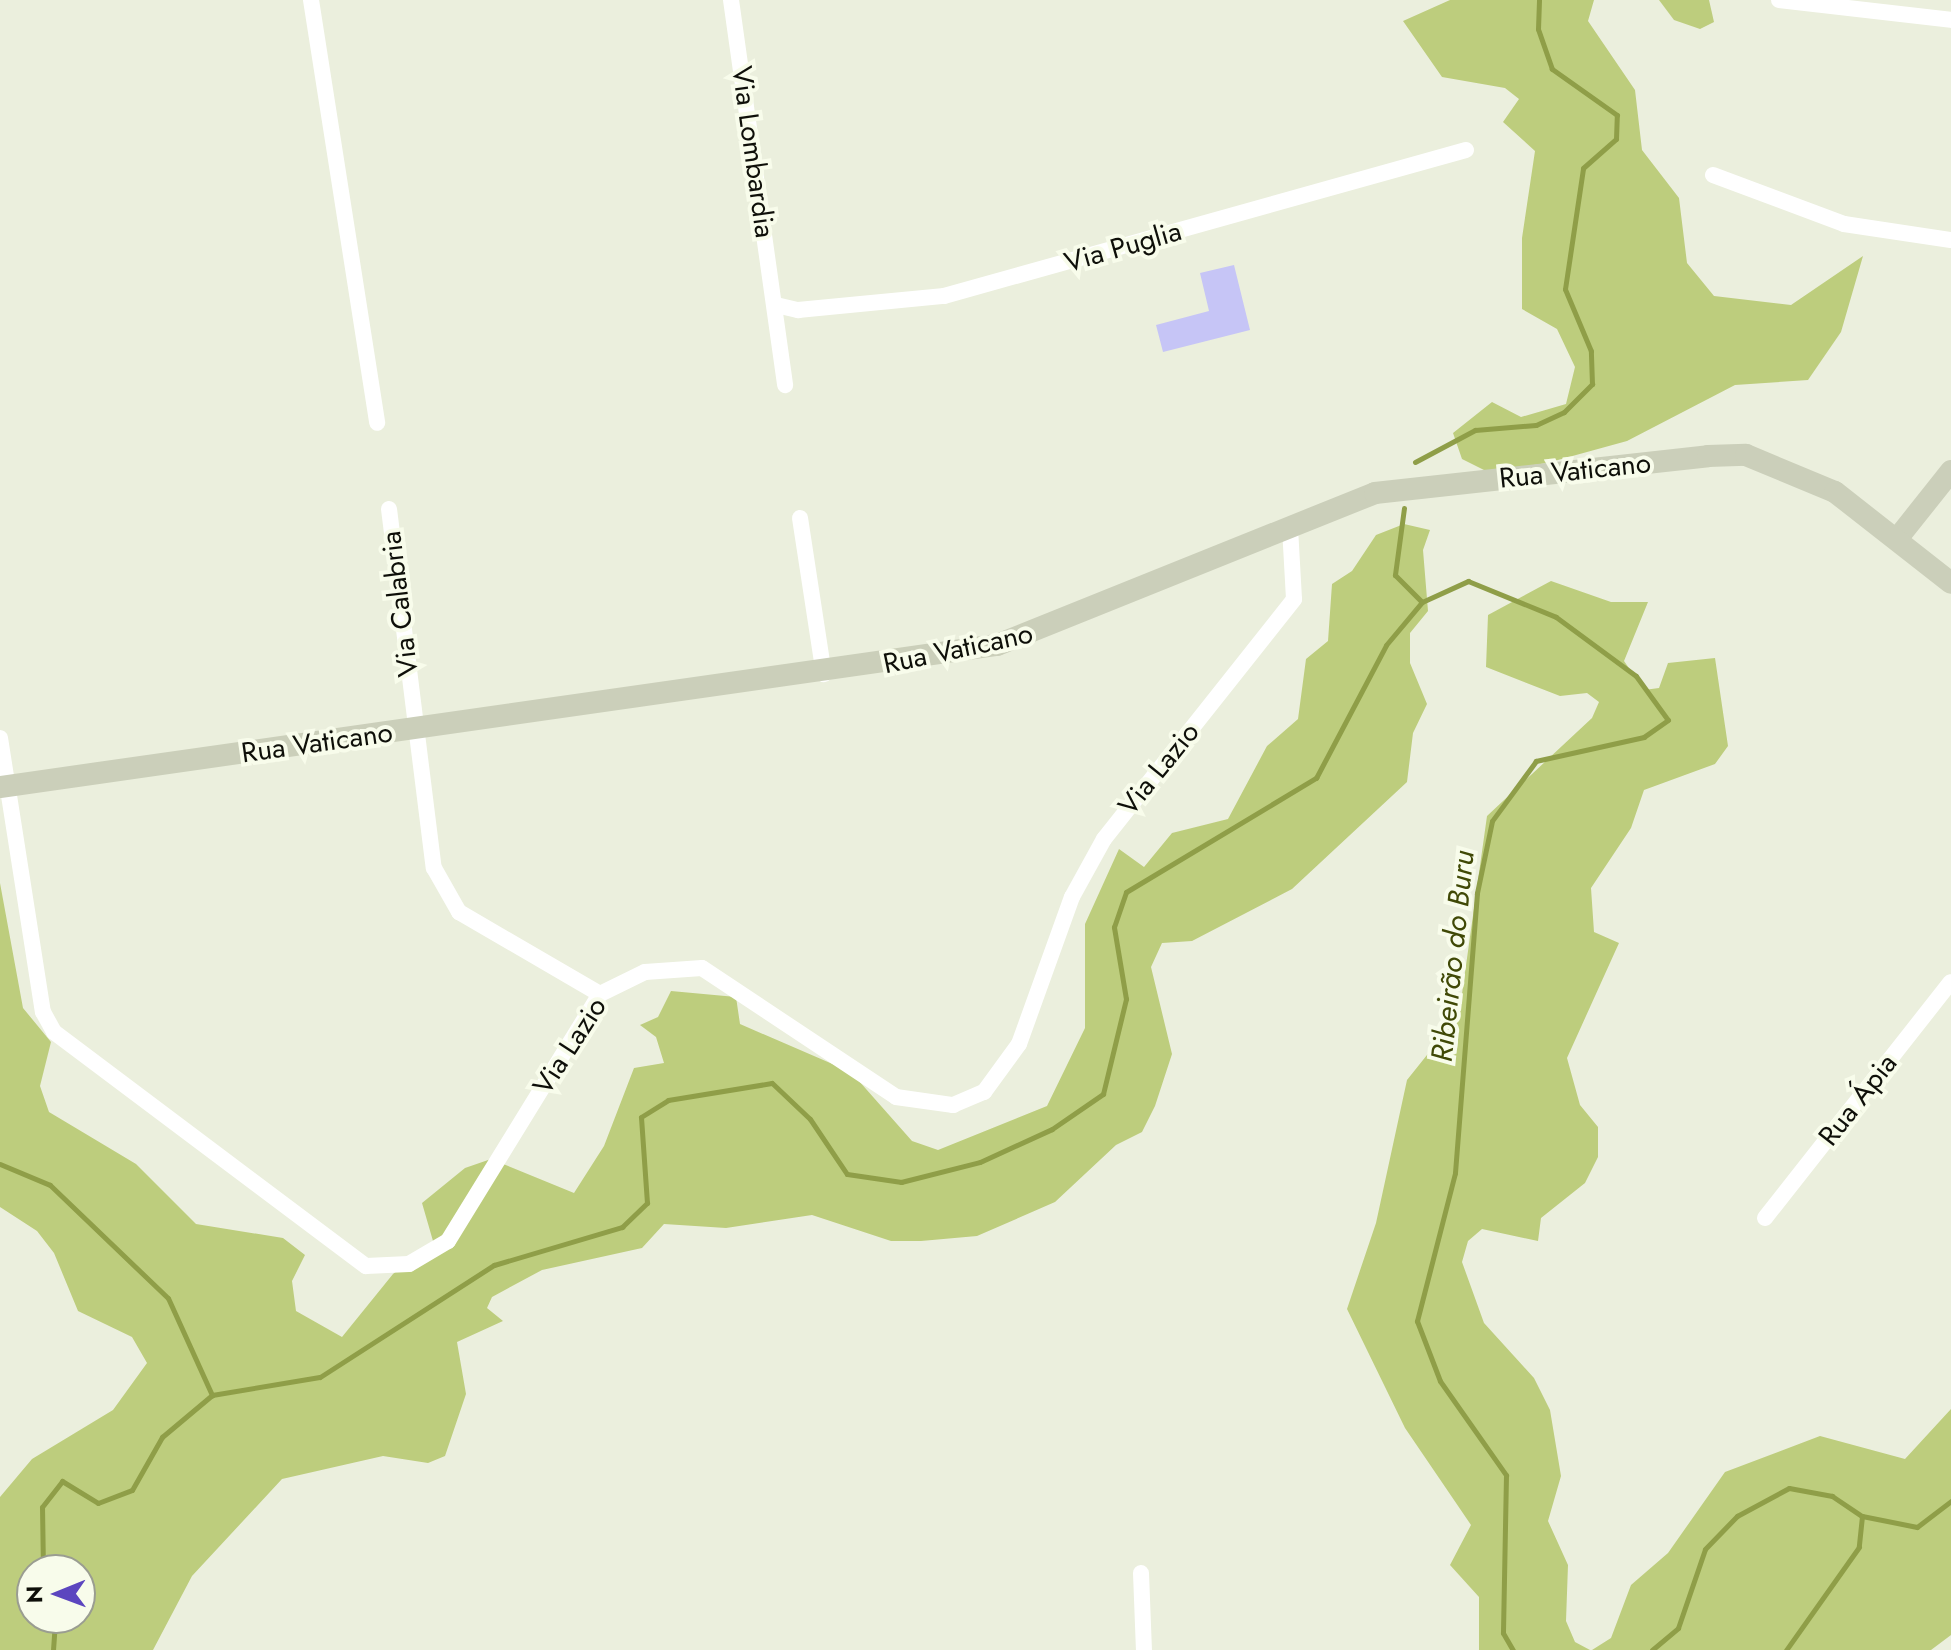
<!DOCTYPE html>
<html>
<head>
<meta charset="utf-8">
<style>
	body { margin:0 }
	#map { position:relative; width:1951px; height:1650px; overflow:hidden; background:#ebefdd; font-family:Jost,sans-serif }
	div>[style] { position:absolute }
	.green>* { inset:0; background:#bdcd7d }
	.stream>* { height:5px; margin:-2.5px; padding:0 2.5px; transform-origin:2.5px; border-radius:2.5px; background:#8f9e48 }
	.building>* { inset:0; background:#c6c5f6 }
	.street>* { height:16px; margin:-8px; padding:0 8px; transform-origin:8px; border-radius:8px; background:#fff }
	.secondary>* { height:22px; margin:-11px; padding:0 11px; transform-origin:11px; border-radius:11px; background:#cbcfba }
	span { translate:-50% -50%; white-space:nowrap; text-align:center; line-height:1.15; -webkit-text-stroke:8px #f8fceb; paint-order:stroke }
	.street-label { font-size:28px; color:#0e0f09 }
	.water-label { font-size:30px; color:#404906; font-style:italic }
	.north { position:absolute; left:16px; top:1554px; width:80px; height:80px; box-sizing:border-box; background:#f8fceb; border:2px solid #9a9d91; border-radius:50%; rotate:269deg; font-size:22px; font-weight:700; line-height:32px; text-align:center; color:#0e0f09 }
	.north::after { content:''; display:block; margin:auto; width:28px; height:36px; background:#5c46bf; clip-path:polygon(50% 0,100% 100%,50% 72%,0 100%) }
</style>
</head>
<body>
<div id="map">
	<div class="green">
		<i style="clip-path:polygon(1450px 0,1594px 0,1588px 21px,1635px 90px,1642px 150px,1679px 198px,1687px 263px,1714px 296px,1791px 305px,1863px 256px,1841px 332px,1808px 380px,1735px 385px,1627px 441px,1547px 463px,1488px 472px,1462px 459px,1453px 433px,1492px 402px,1521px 417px,1566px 404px,1575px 367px,1557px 329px,1522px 309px,1522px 238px,1535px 151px,1503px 122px,1519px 99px,1505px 88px,1442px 77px,1403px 21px)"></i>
		<i style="clip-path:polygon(1659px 0,1709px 0,1714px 22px,1700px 29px,1674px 20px)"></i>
		<i style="clip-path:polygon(evenodd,1404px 524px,1430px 530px,1423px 550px,1428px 611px,1410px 633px,1410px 663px,1427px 704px,1413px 733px,1407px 782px,1292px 889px,1192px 941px,1162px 943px,1151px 967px,1172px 1054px,1155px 1106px,1142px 1132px,1116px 1145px,1055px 1202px,977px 1236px,921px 1241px,891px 1241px,812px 1215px,726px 1228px,664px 1224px,642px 1248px,542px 1270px,492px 1297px,487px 1308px,503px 1321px,457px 1342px,466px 1394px,445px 1456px,428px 1463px,383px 1456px,282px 1479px,192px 1576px,153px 1650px,0 1650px,0 1497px,32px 1459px,113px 1410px,147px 1363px,132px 1337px,78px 1311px,54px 1253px,37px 1231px,0 1207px,0 883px,23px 1008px,51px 1042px,40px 1086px,49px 1112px,136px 1164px,196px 1224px,283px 1238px,305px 1255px,292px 1281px,296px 1311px,342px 1337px,393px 1274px,433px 1241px,422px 1203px,465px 1168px,491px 1159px,574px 1193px,604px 1146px,634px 1068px,664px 1063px,656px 1037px,640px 1025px,658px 1017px,671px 991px,736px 997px,740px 1024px,851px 1072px,912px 1141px,938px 1150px,1047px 1106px,1085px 1028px,1085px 924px,1119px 849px,1144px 867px,1172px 833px,1228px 819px,1267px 746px,1298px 719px,1306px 659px,1328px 641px,1332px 584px,1352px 571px,1376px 535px,1404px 524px,32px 1570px,80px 1570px,80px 1618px,32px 1618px,32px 1570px)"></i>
		<i style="clip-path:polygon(1551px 581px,1611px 602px,1648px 602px,1624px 661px,1644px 690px,1659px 688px,1668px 663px,1715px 658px,1728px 746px,1715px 764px,1644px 790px,1631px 828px,1591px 888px,1594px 932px,1619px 943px,1567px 1058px,1580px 1105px,1598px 1127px,1598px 1157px,1585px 1183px,1541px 1218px,1538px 1241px,1482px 1229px,1468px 1241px,1462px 1262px,1484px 1323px,1534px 1378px,1550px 1410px,1561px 1476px,1548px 1521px,1568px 1565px,1566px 1621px,1575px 1642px,1590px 1650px,1479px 1650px,1479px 1597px,1450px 1565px,1471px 1525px,1405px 1428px,1347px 1309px,1376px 1223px,1407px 1080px,1459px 1015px,1487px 816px,1592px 718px,1599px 702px,1587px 693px,1560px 696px,1486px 667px,1488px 615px)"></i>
		<i style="clip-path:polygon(1951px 1409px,1951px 1635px,1931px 1650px,1592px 1650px,1611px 1638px,1631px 1585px,1668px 1553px,1725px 1472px,1820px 1436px,1905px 1459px)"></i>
	</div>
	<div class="stream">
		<i style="left:1415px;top:462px;width:68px;rotate:-28.1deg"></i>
		<i style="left:1475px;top:430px;width:61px;rotate:-4.7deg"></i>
		<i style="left:1536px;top:425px;width:31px;rotate:-25deg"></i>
		<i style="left:1564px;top:412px;width:40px;rotate:-45deg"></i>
		<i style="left:1592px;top:384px;width:33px;rotate:-92deg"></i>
		<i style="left:1591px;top:351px;width:67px;rotate:-112.8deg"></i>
		<i style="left:1565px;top:289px;width:122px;rotate:-81.5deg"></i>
		<i style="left:1583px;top:168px;width:44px;rotate:-41.3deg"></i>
		<i style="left:1616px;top:139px;width:24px;rotate:-88deg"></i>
		<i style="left:1617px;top:115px;width:80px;rotate:-144.7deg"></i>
		<i style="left:1552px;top:69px;width:42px;rotate:-109.3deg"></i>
		<i style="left:1538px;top:29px;width:29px;rotate:-88deg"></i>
		<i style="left:1404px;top:508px;width:68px;rotate:97.7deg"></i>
		<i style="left:1395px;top:575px;width:38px;rotate:45deg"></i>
		<i style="left:0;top:1164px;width:54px;rotate:22.8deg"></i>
		<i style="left:50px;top:1185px;width:163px;rotate:43.8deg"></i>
		<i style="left:168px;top:1298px;width:107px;rotate:65.6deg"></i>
		<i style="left:1862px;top:1516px;width:56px;rotate:11.3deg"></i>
		<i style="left:1917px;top:1527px;width:43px;rotate:-37.4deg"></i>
		<i style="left:43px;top:1570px;width:63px;rotate:-90.9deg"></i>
		<i style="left:42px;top:1507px;width:33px;rotate:-52deg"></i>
		<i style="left:62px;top:1481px;width:42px;rotate:31.4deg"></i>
		<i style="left:98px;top:1503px;width:36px;rotate:-21deg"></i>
		<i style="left:132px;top:1490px;width:61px;rotate:-60.5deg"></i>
		<i style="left:162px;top:1437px;width:65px;rotate:-40deg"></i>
		<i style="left:212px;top:1395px;width:109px;rotate:-9.5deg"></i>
		<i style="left:320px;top:1377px;width:207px;rotate:-32.8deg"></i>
		<i style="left:494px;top:1265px;width:134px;rotate:-16.5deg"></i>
		<i style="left:622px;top:1227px;width:35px;rotate:-44deg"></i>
		<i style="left:647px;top:1203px;width:86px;rotate:-94deg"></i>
		<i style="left:641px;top:1117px;width:32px;rotate:-32deg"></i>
		<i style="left:668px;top:1100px;width:105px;rotate:-9.3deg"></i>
		<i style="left:772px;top:1083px;width:52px;rotate:43.5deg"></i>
		<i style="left:810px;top:1119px;width:66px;rotate:56.1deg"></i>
		<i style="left:847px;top:1174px;width:55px;rotate:8.4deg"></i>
		<i style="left:901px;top:1182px;width:81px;rotate:-14.2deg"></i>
		<i style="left:980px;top:1162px;width:79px;rotate:-24.6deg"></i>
		<i style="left:1052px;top:1129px;width:62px;rotate:-34.5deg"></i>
		<i style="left:1103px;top:1094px;width:98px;rotate:-76.4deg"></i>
		<i style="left:1126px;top:999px;width:73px;rotate:-99.5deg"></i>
		<i style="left:1114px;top:927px;width:37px;rotate:-71deg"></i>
		<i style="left:1126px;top:892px;width:222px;rotate:-31deg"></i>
		<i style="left:1316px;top:778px;width:150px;rotate:-62.2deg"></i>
		<i style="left:1386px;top:645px;width:56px;rotate:-50.1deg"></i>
		<i style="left:1422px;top:602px;width:51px;rotate:-24.5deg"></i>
		<i style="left:1468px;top:581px;width:95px;rotate:22.2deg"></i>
		<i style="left:1556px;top:617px;width:99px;rotate:36.4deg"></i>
		<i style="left:1636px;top:676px;width:54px;rotate:54deg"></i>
		<i style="left:1668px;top:720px;width:29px;rotate:145deg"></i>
		<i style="left:1644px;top:737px;width:111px;rotate:167.5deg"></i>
		<i style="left:1536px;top:761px;width:74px;rotate:126.3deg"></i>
		<i style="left:1492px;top:821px;width:74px;rotate:101.8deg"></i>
		<i style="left:1477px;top:893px;width:281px;rotate:94.5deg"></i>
		<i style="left:1455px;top:1173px;width:153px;rotate:104.4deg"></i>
		<i style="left:1417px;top:1321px;width:64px;rotate:69deg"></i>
		<i style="left:1440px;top:1381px;width:115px;rotate:54.9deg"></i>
		<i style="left:1506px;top:1475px;width:158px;rotate:91.1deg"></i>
		<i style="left:1503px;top:1633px;width:20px;rotate:60deg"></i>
		<i style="left:53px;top:1650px;width:32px;rotate:-86deg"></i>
		<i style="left:1652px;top:1650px;width:34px;rotate:-40deg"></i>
		<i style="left:1678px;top:1628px;width:83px;rotate:-71.1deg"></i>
		<i style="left:1705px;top:1549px;width:46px;rotate:-45.9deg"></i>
		<i style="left:1737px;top:1516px;width:59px;rotate:-28.3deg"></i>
		<i style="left:1789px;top:1488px;width:44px;rotate:10.5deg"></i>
		<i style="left:1832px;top:1496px;width:36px;rotate:34deg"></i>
		<i style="left:1862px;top:1516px;width:31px;rotate:96deg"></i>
		<i style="left:1859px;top:1547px;width:126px;rotate:125.3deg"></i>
	</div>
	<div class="building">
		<i style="clip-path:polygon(1234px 265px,1250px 330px,1163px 352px,1156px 325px,1209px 311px,1200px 273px)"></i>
	</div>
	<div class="street">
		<i style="left:311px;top:0;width:428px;rotate:81.1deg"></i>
		<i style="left:731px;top:0;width:389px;rotate:82deg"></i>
		<i style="left:1779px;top:0;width:173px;rotate:6.6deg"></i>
		<i style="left:1713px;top:175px;width:140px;rotate:20.5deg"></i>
		<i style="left:1844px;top:224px;width:108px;rotate:8.5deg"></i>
		<i style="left:776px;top:305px;width:23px;rotate:13deg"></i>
		<i style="left:798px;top:310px;width:147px;rotate:-5.5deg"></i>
		<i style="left:944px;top:296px;width:542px;rotate:-15.63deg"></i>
		<i style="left:389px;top:509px;width:362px;rotate:82.9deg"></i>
		<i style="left:434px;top:868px;width:51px;rotate:60.4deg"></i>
		<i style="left:459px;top:912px;width:163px;rotate:30.2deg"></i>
		<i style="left:800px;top:518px;width:158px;rotate:81.3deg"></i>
		<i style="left:0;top:738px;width:277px;rotate:81.1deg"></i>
		<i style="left:43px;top:1012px;width:23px;rotate:61deg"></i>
		<i style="left:54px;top:1032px;width:390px;rotate:36.9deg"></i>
		<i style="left:366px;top:1266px;width:43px;rotate:-2.7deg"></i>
		<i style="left:409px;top:1264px;width:45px;rotate:-30.5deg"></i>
		<i style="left:448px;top:1241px;width:290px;rotate:-58.4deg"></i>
		<i style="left:600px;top:994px;width:50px;rotate:-26.1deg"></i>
		<i style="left:645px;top:972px;width:57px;rotate:-4deg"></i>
		<i style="left:702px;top:968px;width:233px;rotate:33.6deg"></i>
		<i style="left:896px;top:1097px;width:58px;rotate:8deg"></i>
		<i style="left:953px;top:1105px;width:34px;rotate:-23deg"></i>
		<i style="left:984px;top:1092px;width:59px;rotate:-53.9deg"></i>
		<i style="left:1019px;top:1044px;width:156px;rotate:-70.2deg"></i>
		<i style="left:1072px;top:897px;width:66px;rotate:-61.1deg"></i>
		<i style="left:1104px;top:839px;width:306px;rotate:-51.6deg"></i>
		<i style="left:1294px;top:599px;width:72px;rotate:-93.2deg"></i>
		<i style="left:1765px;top:1218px;width:300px;rotate:-51.8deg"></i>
		<i style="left:1141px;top:1573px;width:77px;rotate:87.8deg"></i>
	</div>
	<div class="secondary">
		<i style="left:1897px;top:539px;width:87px;rotate:-51.5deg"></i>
		<i style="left:0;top:787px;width:1007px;rotate:-8.11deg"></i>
		<i style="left:997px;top:645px;width:407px;rotate:-21.9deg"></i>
		<i style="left:1375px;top:493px;width:335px;rotate:-6.3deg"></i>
		<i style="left:1708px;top:456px;width:38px;rotate:-2deg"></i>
		<i style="left:1746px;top:455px;width:96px;rotate:22.6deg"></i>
		<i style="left:1835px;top:492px;width:147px;rotate:38.1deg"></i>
	</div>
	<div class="street-label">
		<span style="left:753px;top:152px;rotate:82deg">Via Lombardia</span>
		<span style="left:1123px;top:247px;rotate:-16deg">Via Puglia</span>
		<span style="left:1575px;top:471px;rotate:-6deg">Rua Vaticano</span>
		<span style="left:400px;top:604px;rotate:-97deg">Via Calabria</span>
		<span style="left:958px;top:649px;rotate:-12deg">Rua Vaticano</span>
		<span style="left:317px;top:743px;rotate:-8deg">Rua Vaticano</span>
		<span style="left:1159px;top:769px;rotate:-51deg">Via Lazio</span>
		<span style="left:570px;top:1046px;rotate:-57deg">Via Lazio</span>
		<span style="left:1858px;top:1100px;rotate:-52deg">Rua Ápia</span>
	</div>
	<div class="water-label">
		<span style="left:1453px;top:956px;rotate:-84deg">Ribeirão do Buru</span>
	</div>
	<div class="north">N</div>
</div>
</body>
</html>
